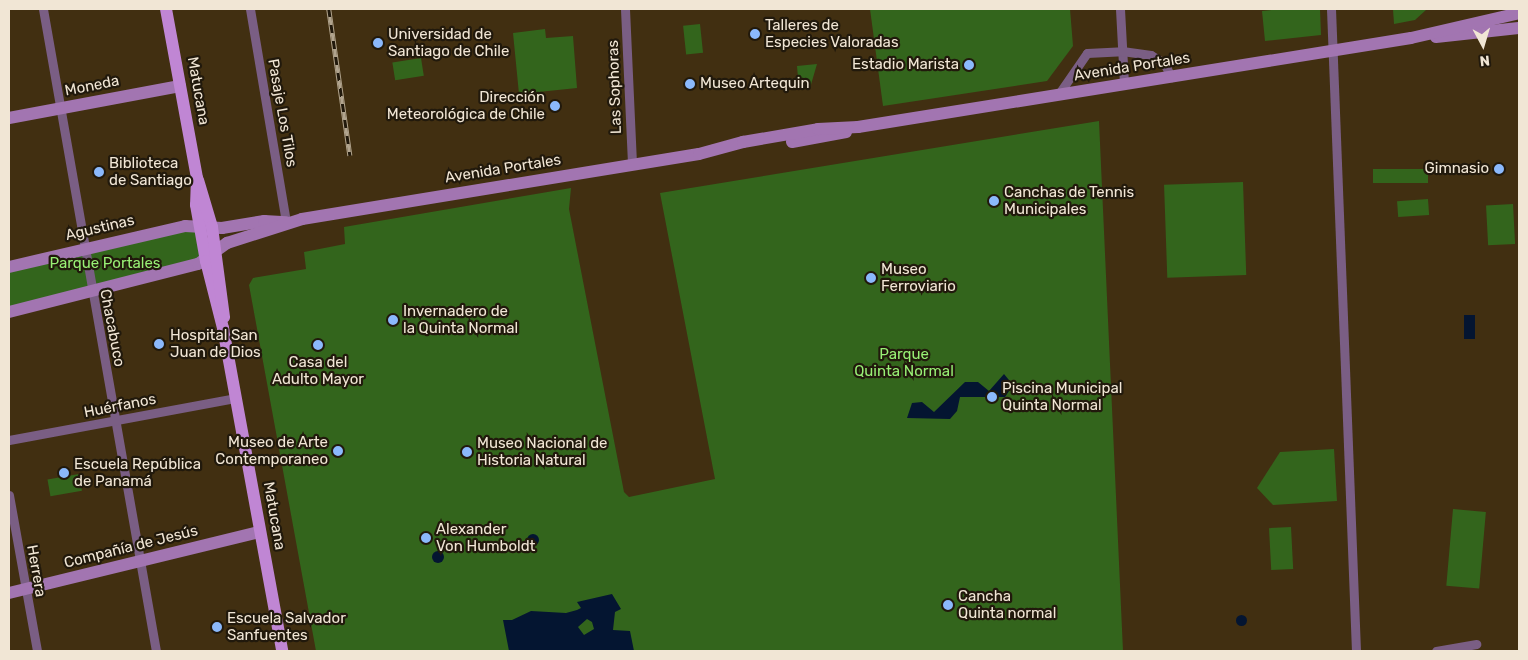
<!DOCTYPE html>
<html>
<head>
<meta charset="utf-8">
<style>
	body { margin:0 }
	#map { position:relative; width:1528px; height:660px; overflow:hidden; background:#412f11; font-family:Rubik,sans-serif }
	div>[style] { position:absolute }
	.green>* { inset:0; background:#33651c; transform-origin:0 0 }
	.water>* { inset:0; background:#041531; transform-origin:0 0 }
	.round { border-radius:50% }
	.street>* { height:9px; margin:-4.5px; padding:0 4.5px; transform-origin:4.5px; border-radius:4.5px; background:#7a5e84 }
	.secondary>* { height:12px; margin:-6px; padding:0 6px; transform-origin:6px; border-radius:6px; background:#a275b1 }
	.primary>* { height:12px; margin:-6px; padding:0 6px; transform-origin:6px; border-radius:6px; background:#c086d4 }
	.rail>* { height:4.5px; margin-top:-2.25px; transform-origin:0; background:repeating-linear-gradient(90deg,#21190c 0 8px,#b1a48e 0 16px); box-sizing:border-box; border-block:1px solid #b1a48e }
	.dots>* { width:14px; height:14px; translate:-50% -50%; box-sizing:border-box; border:2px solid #21190c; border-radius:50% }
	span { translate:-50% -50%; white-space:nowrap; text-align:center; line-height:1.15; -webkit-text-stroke:4.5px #21190c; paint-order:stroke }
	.poi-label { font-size:15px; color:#f1e6d5 }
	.left { translate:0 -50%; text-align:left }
	.right { translate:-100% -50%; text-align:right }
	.street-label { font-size:15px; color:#f1e6d5 }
	.park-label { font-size:15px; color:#98f075 }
	.frame { position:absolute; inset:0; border:10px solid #f1e6d5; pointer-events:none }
	.north { position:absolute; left:1458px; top:20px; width:50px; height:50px; -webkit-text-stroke:4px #21190c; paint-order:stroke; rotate:174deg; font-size:14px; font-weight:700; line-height:20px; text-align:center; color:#f1e6d5 }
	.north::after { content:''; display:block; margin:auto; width:18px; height:22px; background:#f1e6d5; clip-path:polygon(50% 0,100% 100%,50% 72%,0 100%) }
</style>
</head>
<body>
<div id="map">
	<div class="green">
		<i style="clip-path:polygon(870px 9px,1070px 9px,1073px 46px,1047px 81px,883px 106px)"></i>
		<i style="clip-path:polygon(1280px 9px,1320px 9px,1321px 35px,1265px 41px,1262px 11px)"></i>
		<i style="clip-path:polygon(1393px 9px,1427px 9px,1415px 20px,1394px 24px)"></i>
		<i style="left:700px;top:24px;width:29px;height:17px;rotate:84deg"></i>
		<i style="clip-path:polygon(545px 29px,546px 38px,573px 36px,577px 88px,519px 94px,513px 33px)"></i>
		<i style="left:421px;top:58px;width:18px;height:29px;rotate:81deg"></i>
		<i style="clip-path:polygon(817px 64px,810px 88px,799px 89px,797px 66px)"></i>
		<i style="clip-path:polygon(1099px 121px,1123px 651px,316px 651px,249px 285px,253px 278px,306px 269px,304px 252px,345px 244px,344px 227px,571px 188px,569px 209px,624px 492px,629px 497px,715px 479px,660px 193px)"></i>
		<i style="left:1428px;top:169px;width:14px;height:55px;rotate:90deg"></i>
		<i style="left:1243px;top:182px;width:93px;height:79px;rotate:88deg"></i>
		<i style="left:1428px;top:199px;width:16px;height:31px;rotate:86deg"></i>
		<i style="left:1513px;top:204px;width:40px;height:27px;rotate:87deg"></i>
		<i style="clip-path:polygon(195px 228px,200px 259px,9px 307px,9px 270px)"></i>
		<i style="clip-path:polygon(1334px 449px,1337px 501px,1273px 505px,1257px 488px,1280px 452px)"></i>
		<i style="left:79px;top:474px;width:17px;height:32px;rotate:80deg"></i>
		<i style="left:1453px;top:509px;width:33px;height:77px;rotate:5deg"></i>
		<i style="left:1291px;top:527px;width:42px;height:22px;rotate:87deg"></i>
	</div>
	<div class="water">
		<i style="left:1464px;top:315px;width:11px;height:24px"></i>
		<i style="clip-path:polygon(1004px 374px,1013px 385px,1005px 397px,960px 397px,957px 411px,950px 419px,907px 418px,912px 403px,922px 402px,934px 412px,965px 382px,978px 382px,989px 391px)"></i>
		<i class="round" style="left:527px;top:534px;width:12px;height:12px"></i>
		<i class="round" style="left:432px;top:551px;width:12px;height:12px"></i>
		<i style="clip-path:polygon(evenodd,612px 594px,621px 609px,615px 612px,613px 630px,630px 631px,634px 651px,509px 651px,503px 620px,512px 620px,531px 611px,566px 613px,577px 610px,581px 608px,577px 602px,612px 594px,587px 619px,592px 622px,594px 629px,584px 635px,578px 627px,587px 619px)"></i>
		<i class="round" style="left:1235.5px;top:614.5px;width:11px;height:11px"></i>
	</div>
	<div class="street">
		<i style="left:43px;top:9px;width:652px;rotate:80.02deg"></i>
		<i style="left:250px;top:9px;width:216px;rotate:80.4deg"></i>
		<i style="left:625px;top:9px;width:156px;rotate:87.4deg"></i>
		<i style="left:1120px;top:9px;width:75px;rotate:86.9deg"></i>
		<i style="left:1331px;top:9px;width:642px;rotate:87.77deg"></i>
		<i style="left:1058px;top:95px;width:51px;rotate:-55.4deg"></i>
		<i style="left:1087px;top:53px;width:35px;rotate:-3deg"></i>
		<i style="left:1122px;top:51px;width:29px;rotate:8deg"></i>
		<i style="left:1151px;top:55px;width:15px;rotate:32deg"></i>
		<i style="left:1164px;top:63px;width:16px;rotate:63deg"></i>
		<i style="left:9px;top:440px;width:231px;rotate:-10.5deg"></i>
		<i style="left:9px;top:495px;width:158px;rotate:79.8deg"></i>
		<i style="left:1436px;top:651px;width:41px;rotate:-9.9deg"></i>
	</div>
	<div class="secondary">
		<i style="left:1436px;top:37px;width:83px;rotate:-6.2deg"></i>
		<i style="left:9px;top:118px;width:174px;rotate:-10.6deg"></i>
		<i style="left:792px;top:142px;width:55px;rotate:-10.5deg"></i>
		<i style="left:9px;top:267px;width:181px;rotate:-13.1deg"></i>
		<i style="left:185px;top:226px;width:37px;rotate:3deg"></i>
		<i style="left:222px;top:228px;width:43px;rotate:-9.5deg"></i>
		<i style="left:264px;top:221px;width:22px;rotate:3deg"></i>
		<i style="left:9px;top:312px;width:195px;rotate:-14.3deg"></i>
		<i style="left:198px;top:264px;width:36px;rotate:-36deg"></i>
		<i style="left:227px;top:243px;width:79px;rotate:-17.7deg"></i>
		<i style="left:302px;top:219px;width:402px;rotate:-9.3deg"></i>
		<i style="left:699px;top:154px;width:46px;rotate:-15.3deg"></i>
		<i style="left:743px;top:142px;width:76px;rotate:-9.8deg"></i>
		<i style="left:818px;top:129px;width:40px;rotate:-2.9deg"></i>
		<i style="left:858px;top:127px;width:560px;rotate:-9.14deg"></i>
		<i style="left:1411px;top:38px;width:111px;rotate:-13deg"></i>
		<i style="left:9px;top:593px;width:258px;rotate:-13.7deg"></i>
	</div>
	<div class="primary">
		<i style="left:166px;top:9px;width:172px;rotate:79.6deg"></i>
		<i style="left:197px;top:178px;width:27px;rotate:92deg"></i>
		<i style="left:196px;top:205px;width:57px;rotate:79.9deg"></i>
		<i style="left:206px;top:261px;width:69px;rotate:75.8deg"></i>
		<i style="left:223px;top:328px;width:328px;rotate:79.6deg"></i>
		<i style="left:198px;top:180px;width:49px;rotate:73.4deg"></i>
		<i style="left:212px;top:227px;width:91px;rotate:82.4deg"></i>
	</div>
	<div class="rail">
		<i style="left:329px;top:9px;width:148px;rotate:81.8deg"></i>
	</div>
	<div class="dots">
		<i style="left:755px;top:34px;background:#8bb9fc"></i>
		<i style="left:378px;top:43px;background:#8bb9fc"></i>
		<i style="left:969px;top:65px;background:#8bb9fc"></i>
		<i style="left:690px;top:84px;background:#8bb9fc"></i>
		<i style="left:555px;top:106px;background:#8bb9fc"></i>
		<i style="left:1499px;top:169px;background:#8bb9fc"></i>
		<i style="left:99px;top:172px;background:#8bb9fc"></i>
		<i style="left:994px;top:201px;background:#8bb9fc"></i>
		<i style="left:871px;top:278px;background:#8bb9fc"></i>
		<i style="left:393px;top:320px;background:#8bb9fc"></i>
		<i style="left:159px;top:344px;background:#8bb9fc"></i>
		<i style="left:318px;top:345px;background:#8bb9fc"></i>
		<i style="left:992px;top:397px;background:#8bb9fc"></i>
		<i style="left:338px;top:451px;background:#8bb9fc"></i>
		<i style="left:467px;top:452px;background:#8bb9fc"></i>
		<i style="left:64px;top:473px;background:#8bb9fc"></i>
		<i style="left:426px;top:538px;background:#8bb9fc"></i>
		<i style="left:948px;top:605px;background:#8bb9fc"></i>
		<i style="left:217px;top:627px;background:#8bb9fc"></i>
	</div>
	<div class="poi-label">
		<span class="left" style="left:765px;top:34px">Talleres de<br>Especies Valoradas</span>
		<span class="left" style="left:388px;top:43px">Universidad de<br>Santiago de Chile</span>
		<span class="right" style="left:959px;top:65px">Estadio Marista</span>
		<span class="left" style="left:700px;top:84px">Museo Artequin</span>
		<span class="right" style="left:545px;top:106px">Dirección<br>Meteorológica de Chile</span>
		<span class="left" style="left:109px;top:172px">Biblioteca<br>de Santiago</span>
		<span class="right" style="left:1489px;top:169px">Gimnasio</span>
		<span class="left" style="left:1004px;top:201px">Canchas de Tennis<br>Municipales</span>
		<span class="left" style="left:881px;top:278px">Museo<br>Ferroviario</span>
		<span class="left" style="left:403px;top:320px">Invernadero de<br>la Quinta Normal</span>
		<span class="left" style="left:170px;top:344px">Hospital San<br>Juan de Dios</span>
		<span style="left:318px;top:371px">Casa del<br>Adulto Mayor</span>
		<span class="left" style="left:1002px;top:397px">Piscina Municipal<br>Quinta Normal</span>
		<span class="right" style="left:328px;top:451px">Museo de Arte<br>Contemporaneo</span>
		<span class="left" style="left:477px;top:452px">Museo Nacional de<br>Historia Natural</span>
		<span class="left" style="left:74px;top:473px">Escuela República<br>de Panamá</span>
		<span class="left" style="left:436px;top:538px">Alexander<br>Von Humboldt</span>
		<span class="left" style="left:958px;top:605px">Cancha<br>Quinta normal</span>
		<span class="left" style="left:227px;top:627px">Escuela Salvador<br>Sanfuentes</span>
	</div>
	<div class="street-label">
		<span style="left:1132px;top:67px;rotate:-9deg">Avenida Portales</span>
		<span style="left:92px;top:86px;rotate:-11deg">Moneda</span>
		<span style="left:615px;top:87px;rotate:-92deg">Las Sophoras</span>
		<span style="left:198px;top:91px;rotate:80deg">Matucana</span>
		<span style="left:282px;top:113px;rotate:80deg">Pasaje Los Tilos</span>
		<span style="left:503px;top:169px;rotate:-9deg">Avenida Portales</span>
		<span style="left:100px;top:228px;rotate:-13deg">Agustinas</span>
		<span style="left:112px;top:328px;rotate:79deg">Chacabuco</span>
		<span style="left:120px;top:406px;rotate:-11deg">Huérfanos</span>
		<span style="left:274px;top:516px;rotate:80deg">Matucana</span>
		<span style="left:131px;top:547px;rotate:-14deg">Compañía de Jesús</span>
		<span style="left:36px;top:571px;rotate:80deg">Herrera</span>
	</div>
	<div class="park-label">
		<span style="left:105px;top:264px">Parque Portales</span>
		<span style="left:904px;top:363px">Parque<br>Quinta Normal</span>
	</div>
	<div class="frame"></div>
	<div class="north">N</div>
</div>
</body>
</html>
